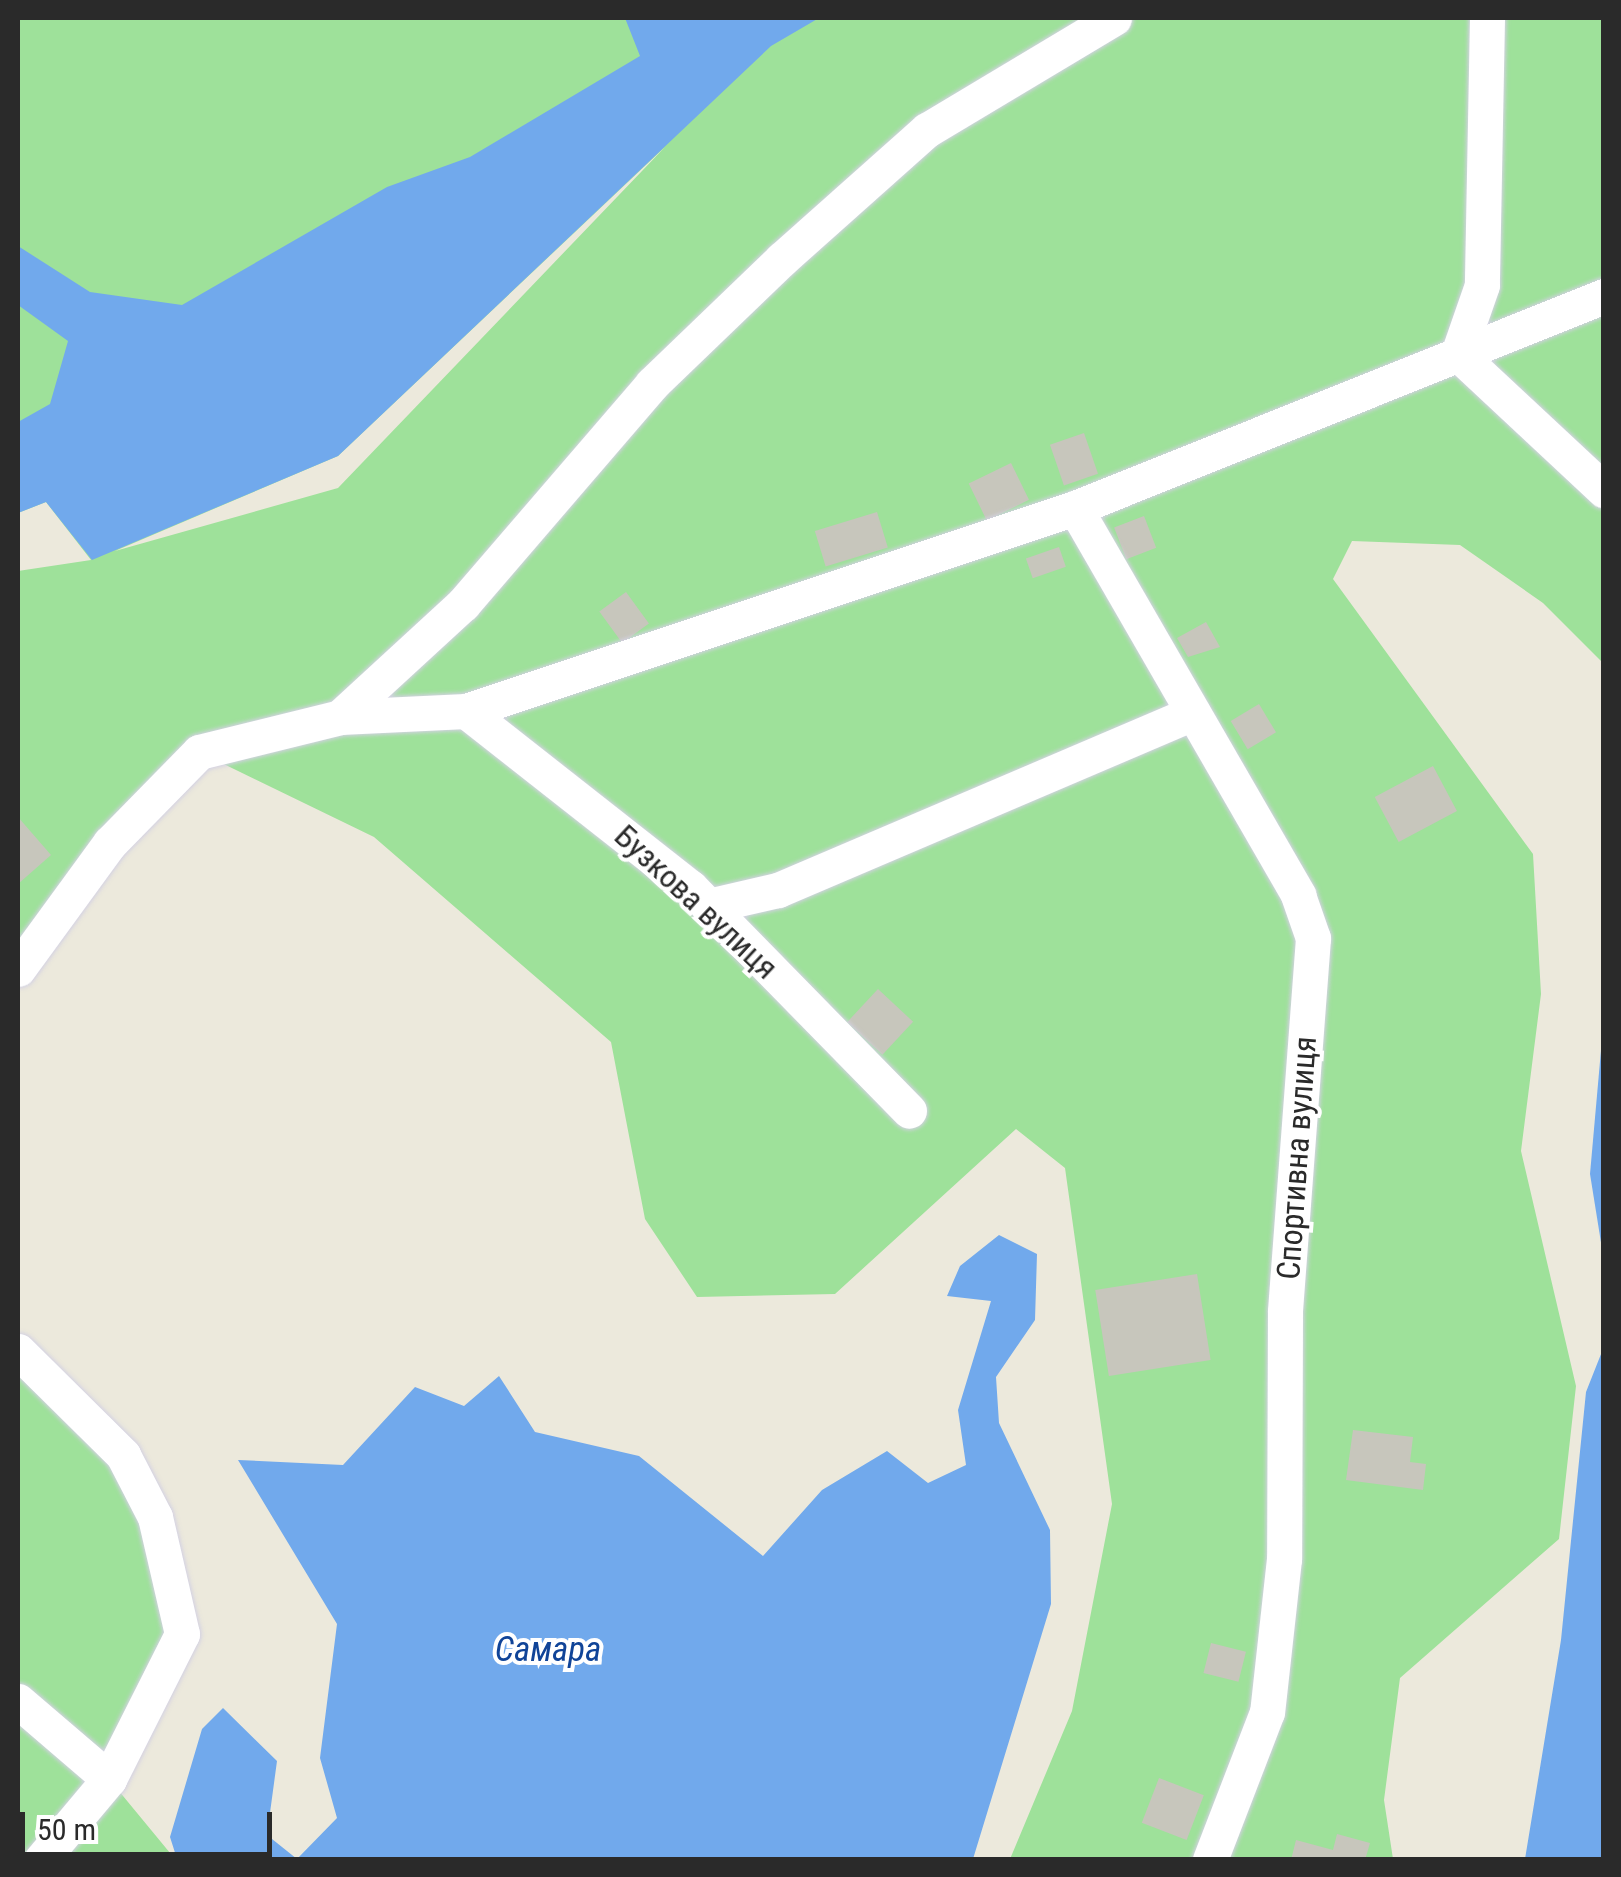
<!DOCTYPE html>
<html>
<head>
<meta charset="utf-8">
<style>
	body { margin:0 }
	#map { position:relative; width:1621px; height:1877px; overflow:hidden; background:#ece9dc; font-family:"Roboto Condensed",sans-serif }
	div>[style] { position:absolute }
	.green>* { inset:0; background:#9ee19a }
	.water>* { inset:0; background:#71a9ec }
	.building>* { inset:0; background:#c7c6bc; transform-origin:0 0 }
	.roads { filter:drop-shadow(0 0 2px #d3d1e2) drop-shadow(0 0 2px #d3d1e2) }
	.minor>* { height:35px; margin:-17.5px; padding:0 17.5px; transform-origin:17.5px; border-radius:17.5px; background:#fff }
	span { translate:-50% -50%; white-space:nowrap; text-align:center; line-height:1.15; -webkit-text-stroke:8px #fff; paint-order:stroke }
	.street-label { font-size:32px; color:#2a2a2a }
	.water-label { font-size:35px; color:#104498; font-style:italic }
	.frame { position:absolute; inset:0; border:20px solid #2a2a2a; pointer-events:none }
	.scale { position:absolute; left:20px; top:1812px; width:252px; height:45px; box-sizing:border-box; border:5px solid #2a2a2a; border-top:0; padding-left:12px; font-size:30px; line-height:35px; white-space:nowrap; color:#2a2a2a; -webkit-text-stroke:8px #fff; paint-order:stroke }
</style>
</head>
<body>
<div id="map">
	<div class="green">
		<i style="clip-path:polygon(evenodd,18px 18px,1603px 18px,1603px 663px,1543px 603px,1460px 545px,1352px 541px,1333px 579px,1533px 854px,1541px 994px,1521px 1151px,1576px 1386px,1559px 1539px,1400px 1678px,1384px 1800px,1393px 1859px,1010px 1859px,1072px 1711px,1112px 1504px,1065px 1168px,1016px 1129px,835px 1294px,697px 1297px,645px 1219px,611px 1042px,374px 837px,199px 752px,18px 969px,18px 571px,91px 560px,46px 502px,18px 513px,18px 18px,665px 147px,338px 488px,115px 551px,338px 456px,665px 147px)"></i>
		<i style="clip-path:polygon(18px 1351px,123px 1455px,182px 1634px,109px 1779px,175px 1859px,18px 1859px)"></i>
	</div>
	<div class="water">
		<i style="clip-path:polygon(625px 18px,819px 18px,771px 46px,338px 456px,92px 560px,46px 502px,18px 513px,18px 422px,50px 404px,68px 341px,18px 305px,18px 246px,90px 292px,182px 305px,387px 187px,470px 157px,640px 56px)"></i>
		<i style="clip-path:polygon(1602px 1039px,1603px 1037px,1603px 1255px,1590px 1174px)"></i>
		<i style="clip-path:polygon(999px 1235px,1037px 1254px,1035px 1320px,996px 1377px,999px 1423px,1050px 1530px,1051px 1604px,973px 1859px,177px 1859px,170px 1837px,202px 1729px,223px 1708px,277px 1761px,267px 1835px,297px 1859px,337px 1818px,320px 1758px,337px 1624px,238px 1460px,343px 1465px,415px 1387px,464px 1406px,499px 1376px,535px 1432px,639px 1456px,763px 1556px,822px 1490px,887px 1451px,928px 1483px,966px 1465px,958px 1410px,991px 1301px,947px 1296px,960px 1266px)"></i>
		<i style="clip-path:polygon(1603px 1349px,1603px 1859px,1525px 1859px,1561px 1640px,1586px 1392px)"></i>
	</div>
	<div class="building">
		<i style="left:1084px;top:433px;width:43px;height:36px;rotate:71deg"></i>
		<i style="left:1011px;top:463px;width:41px;height:47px;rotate:64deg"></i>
		<i style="left:877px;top:512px;width:37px;height:65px;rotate:73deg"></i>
		<i style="left:1144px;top:516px;width:34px;height:32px;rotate:69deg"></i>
		<i style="left:1059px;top:547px;width:21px;height:35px;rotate:71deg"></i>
		<i style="left:626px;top:592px;width:39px;height:33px;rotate:54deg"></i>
		<i style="clip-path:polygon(1206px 622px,1220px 647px,1188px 657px,1177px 638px)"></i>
		<i style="left:1259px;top:704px;width:33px;height:33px;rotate:59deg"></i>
		<i style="left:1433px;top:766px;width:51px;height:66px;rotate:62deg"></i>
		<i style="clip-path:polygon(18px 817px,51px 855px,18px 884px)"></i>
		<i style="left:878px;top:989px;width:48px;height:45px;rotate:43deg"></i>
		<i style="left:1197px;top:1274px;width:87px;height:103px;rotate:81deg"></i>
		<i style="clip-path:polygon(1353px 1430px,1413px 1437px,1410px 1462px,1426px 1464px,1423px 1490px,1346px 1480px)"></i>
		<i style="left:1211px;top:1643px;width:36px;height:31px;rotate:14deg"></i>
		<i style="left:1159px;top:1778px;width:48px;height:48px;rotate:21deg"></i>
		<i style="clip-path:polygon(1337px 1834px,1370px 1843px,1365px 1860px,1291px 1860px,1296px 1840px,1333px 1850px)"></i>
	</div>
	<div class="roads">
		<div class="minor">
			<i style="left:1487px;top:18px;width:267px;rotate:91.1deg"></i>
			<i style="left:1482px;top:285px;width:73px;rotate:109.2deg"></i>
			<i style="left:1458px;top:354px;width:200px;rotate:43deg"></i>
			<i style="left:1075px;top:508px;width:447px;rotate:60deg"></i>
			<i style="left:1298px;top:895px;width:46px;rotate:70.8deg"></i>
			<i style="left:1313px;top:938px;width:375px;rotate:94.3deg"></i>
			<i style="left:1285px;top:1312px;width:247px;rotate:90.2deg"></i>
			<i style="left:1284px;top:1559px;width:154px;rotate:96.3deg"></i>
			<i style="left:1267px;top:1712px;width:159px;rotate:111.1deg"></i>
			<i style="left:466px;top:711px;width:285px;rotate:38.2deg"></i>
			<i style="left:690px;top:887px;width:313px;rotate:45.6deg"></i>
			<i style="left:340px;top:717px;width:167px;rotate:-42.6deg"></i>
			<i style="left:463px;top:604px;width:290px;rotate:-49.3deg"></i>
			<i style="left:652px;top:384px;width:180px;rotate:-43.9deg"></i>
			<i style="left:782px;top:259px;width:194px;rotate:-41.7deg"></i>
			<i style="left:927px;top:130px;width:218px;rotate:-30.9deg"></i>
			<i style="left:708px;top:906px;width:72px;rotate:-12.9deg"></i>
			<i style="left:778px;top:890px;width:451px;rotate:-23.1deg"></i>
			<i style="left:18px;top:969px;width:156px;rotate:-53.9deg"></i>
			<i style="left:110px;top:843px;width:127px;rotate:-45.6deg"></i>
			<i style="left:199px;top:752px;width:145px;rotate:-13.9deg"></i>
			<i style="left:340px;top:717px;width:126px;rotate:-2.7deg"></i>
			<i style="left:466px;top:711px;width:642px;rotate:-18.43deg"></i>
			<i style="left:1075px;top:508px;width:570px;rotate:-21.84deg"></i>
			<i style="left:18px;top:1351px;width:148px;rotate:44.7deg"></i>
			<i style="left:123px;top:1455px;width:70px;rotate:62.7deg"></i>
			<i style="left:155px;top:1517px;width:120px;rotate:77deg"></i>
			<i style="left:182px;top:1634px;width:162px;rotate:116.7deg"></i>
			<i style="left:109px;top:1779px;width:106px;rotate:130deg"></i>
			<i style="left:18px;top:1701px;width:120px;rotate:40.6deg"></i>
		</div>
	</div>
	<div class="street-label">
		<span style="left:696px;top:902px;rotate:43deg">Бузкова вулиця</span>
		<span style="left:1297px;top:1158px;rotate:-86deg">Спортивна вулиця</span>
	</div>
	<div class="water-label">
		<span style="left:548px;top:1650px">Самара</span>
	</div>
	<div class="frame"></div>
	<div class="scale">50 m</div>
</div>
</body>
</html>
